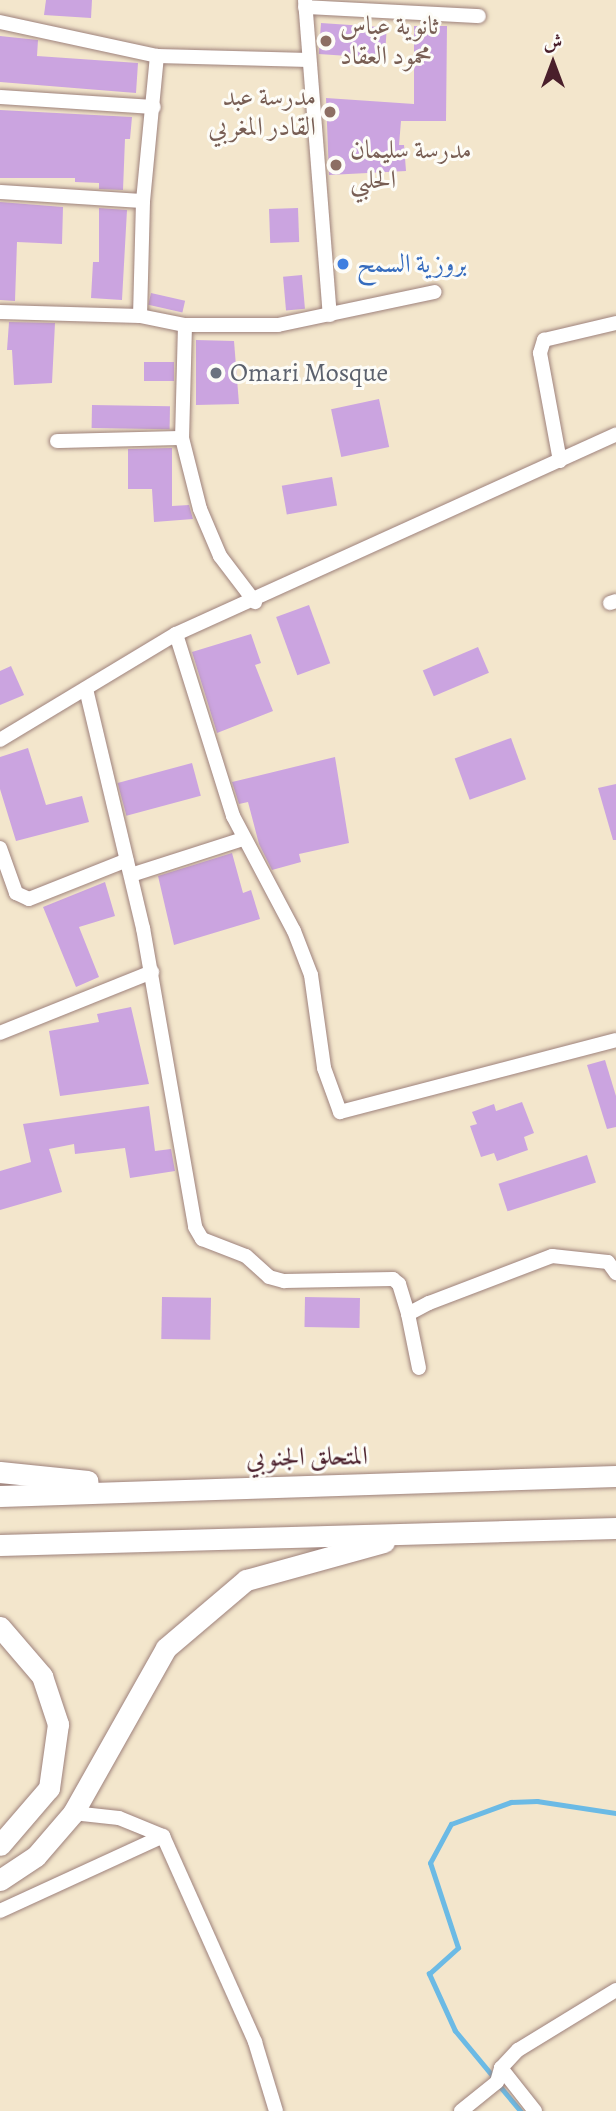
<!DOCTYPE html>
<html>
<head>
<meta charset="utf-8">
<style>
	body { margin:0 }
	#map { position:relative; width:616px; height:2111px; overflow:hidden; background:#f3e6cc; font-family:Alegreya,Amiri,serif }
	div>[style] { position:absolute }
	.stream>* { height:4.5px; margin:-2.25px; padding:0 2.25px; transform-origin:2.25px; border-radius:2.25px; background:#6bbae5 }
	.building>* { inset:0; background:#cba4e0; transform-origin:0 0 }
	.roads { filter:drop-shadow(0 0 2px #9e827c) drop-shadow(0 0 2px #9e827c) }
	.minor>* { height:14px; margin:-7px; padding:0 7px; transform-origin:7px; border-radius:7px; background:#fff }
	.highway>* { height:21px; margin:-10.5px; padding:0 10.5px; transform-origin:10.5px; border-radius:10.5px; background:#fff }
	.dots>* { width:19px; height:19px; translate:-50% -50%; box-sizing:border-box; border:4px solid #fdfcf7; border-radius:50% }
	span { translate:-50% -50%; white-space:nowrap; text-align:center; line-height:1.15; -webkit-text-stroke:6px #fdfcf7; paint-order:stroke }
	.education-label { font-size:26px; color:#785e54 }
	.left { translate:0 -50%; text-align:left }
	.right { translate:-100% -50%; text-align:right }
	.shop-label { font-size:26px; color:#366cbe }
	.worship-label { font-size:26px; color:#5b616d }
	.street-label { font-size:26px; color:#4a1f2b }
	.north { position:absolute; left:518px; top:28px; width:70px; height:70px; -webkit-text-stroke:5px #fdfcf7; paint-order:stroke; rotate:0deg; font-size:19px; font-weight:700; line-height:28px; text-align:center; color:#4a1f2b }
	.north::after { content:''; display:block; margin:auto; width:24px; height:32px; background:#4a1f2b; clip-path:polygon(50% 0,100% 100%,50% 72%,0 100%) }
</style>
</head>
<body>
<div id="map">
	<div class="stream">
		<i style="left:494px;top:2078px;width:61px;rotate:-129.7deg"></i>
		<i style="left:455px;top:2031px;width:63px;rotate:-114.5deg"></i>
		<i style="left:429px;top:1974px;width:39px;rotate:-42deg"></i>
		<i style="left:458px;top:1948px;width:89px;rotate:-108.2deg"></i>
		<i style="left:430px;top:1863px;width:44px;rotate:-61.7deg"></i>
		<i style="left:451px;top:1824px;width:64px;rotate:-20.1deg"></i>
		<i style="left:511px;top:1802px;width:26px;rotate:-2deg"></i>
		<i style="left:537px;top:1801px;width:80px;rotate:8.6deg"></i>
		<i style="left:499px;top:2085px;width:34px;rotate:50deg"></i>
	</div>
	<div class="building">
		<i style="clip-path:polygon(46px 0,92px 0,91px 18px,44px 15px)"></i>
		<i style="left:321px;top:23px;width:66px;height:31px;rotate:4deg"></i>
		<i style="clip-path:polygon(414px 26px,447px 26px,446px 121px,401px 121px,399px 145px,404px 145px,406px 171px,329px 175px,326px 98px,414px 104px)"></i>
		<i style="clip-path:polygon(0 36px,38px 40px,37px 56px,138px 63px,136px 93px,0 82px)"></i>
		<i style="clip-path:polygon(0 110px,132px 117px,130px 139px,125px 139px,123px 190px,99px 189px,99px 183px,75px 182px,75px 178px,0 178px)"></i>
		<i style="clip-path:polygon(0 202px,63px 207px,62px 244px,17px 242px,15px 301px,0 300px)"></i>
		<i style="clip-path:polygon(99px 208px,127px 210px,122px 300px,91px 298px,93px 262px,99px 262px)"></i>
		<i style="left:298px;top:208px;width:34px;height:29px;rotate:88deg"></i>
		<i style="left:302px;top:275px;width:34px;height:19px;rotate:85deg"></i>
		<i style="left:151px;top:293px;width:35px;height:12px;rotate:13deg"></i>
		<i style="clip-path:polygon(9px 322px,55px 323px,52px 383px,14px 385px,12px 350px,7px 350px)"></i>
		<i style="clip-path:polygon(196px 340px,234px 341px,239px 404px,196px 405px)"></i>
		<i style="left:144px;top:362px;width:30px;height:19px"></i>
		<i style="left:379px;top:399px;width:49px;height:49px;rotate:78deg"></i>
		<i style="left:92px;top:405px;width:78px;height:23px;rotate:1deg"></i>
		<i style="clip-path:polygon(172px 448px,172px 506px,189px 505px,193px 519px,154px 522px,152px 489px,128px 489px,128px 449px)"></i>
		<i style="left:332px;top:477px;width:29px;height:51px;rotate:80deg"></i>
		<i style="left:309px;top:605px;width:62px;height:35px;rotate:70deg"></i>
		<i style="clip-path:polygon(251px 634px,261px 663px,255px 665px,273px 711px,217px 733px,192px 652px)"></i>
		<i style="left:478px;top:647px;width:28px;height:60px;rotate:67deg"></i>
		<i style="clip-path:polygon(11px 666px,24px 695px,0 705px,0 671px)"></i>
		<i style="left:511px;top:738px;width:44px;height:60px;rotate:70deg"></i>
		<i style="clip-path:polygon(28px 748px,46px 805px,82px 796px,89px 822px,16px 841px,0 789px,0 757px)"></i>
		<i style="clip-path:polygon(335px 757px,349px 843px,299px 854px,301px 862px,272px 870px,259px 844px,248px 802px,239px 804px,232px 782px)"></i>
		<i style="left:192px;top:763px;width:34px;height:77px;rotate:75deg"></i>
		<i style="clip-path:polygon(616px 784px,616px 840px,613px 840px,598px 788px)"></i>
		<i style="clip-path:polygon(232px 853px,243px 893px,251px 890px,260px 919px,174px 945px,158px 876px)"></i>
		<i style="clip-path:polygon(105px 882px,115px 916px,79px 927px,99px 977px,76px 987px,43px 907px)"></i>
		<i style="clip-path:polygon(131px 1007px,149px 1084px,60px 1096px,49px 1031px,99px 1022px,97px 1014px)"></i>
		<i style="clip-path:polygon(605px 1060px,616px 1096px,616px 1127px,607px 1129px,587px 1065px)"></i>
		<i style="clip-path:polygon(522px 1102px,534px 1133px,524px 1137px,528px 1150px,497px 1161px,494px 1153px,481px 1157px,470px 1126px,477px 1124px,472px 1112px,494px 1104px,496px 1111px)"></i>
		<i style="clip-path:polygon(149px 1106px,155px 1151px,171px 1149px,175px 1171px,130px 1178px,125px 1148px,75px 1154px,74px 1144px,49px 1149px,62px 1192px,0 1210px,0 1171px,31px 1162px,23px 1124px)"></i>
		<i style="left:587px;top:1155px;width:29px;height:93px;rotate:72deg"></i>
		<i style="left:162px;top:1297px;width:49px;height:42px;rotate:1deg"></i>
		<i style="left:305px;top:1297px;width:55px;height:30px;rotate:1deg"></i>
	</div>
	<div class="roads">
		<div class="minor">
			<i style="left:305px;top:0;width:316px;rotate:85.5deg"></i>
			<i style="left:305px;top:7px;width:174px;rotate:3deg"></i>
			<i style="left:0;top:22px;width:161px;rotate:12.2deg"></i>
			<i style="left:157px;top:56px;width:152px;rotate:1.5deg"></i>
			<i style="left:0;top:97px;width:154px;rotate:3.7deg"></i>
			<i style="left:0;top:192px;width:143px;rotate:3.6deg"></i>
			<i style="left:0;top:312px;width:140px;rotate:1.6deg"></i>
			<i style="left:140px;top:316px;width:46px;rotate:11.3deg"></i>
			<i style="left:185px;top:325px;width:93px"></i>
			<i style="left:278px;top:325px;width:160px;rotate:-11.9deg"></i>
			<i style="left:140px;top:316px;width:115px;rotate:-88.5deg"></i>
			<i style="left:143px;top:201px;width:146px;rotate:-84.5deg"></i>
			<i style="left:185px;top:325px;width:113px;rotate:91.5deg"></i>
			<i style="left:182px;top:438px;width:73px;rotate:75.8deg"></i>
			<i style="left:200px;top:509px;width:51px;rotate:66.9deg"></i>
			<i style="left:220px;top:556px;width:58px;rotate:52.7deg"></i>
			<i style="left:57px;top:441px;width:125px;rotate:-1.4deg"></i>
			<i style="left:560px;top:461px;width:110px;rotate:-100.5deg"></i>
			<i style="left:540px;top:353px;width:14px;rotate:-73deg"></i>
			<i style="left:544px;top:340px;width:74px;rotate:-13.3deg"></i>
			<i style="left:610px;top:603px;width:6px;rotate:-18deg"></i>
			<i style="left:176px;top:634px;width:191px;rotate:72.6deg"></i>
			<i style="left:233px;top:816px;width:130px;rotate:62.1deg"></i>
			<i style="left:294px;top:931px;width:47px;rotate:68.9deg"></i>
			<i style="left:311px;top:975px;width:94px;rotate:82deg"></i>
			<i style="left:324px;top:1068px;width:47px;rotate:70deg"></i>
			<i style="left:340px;top:1112px;width:285px;rotate:-14.6deg"></i>
			<i style="left:86px;top:689px;width:246px;rotate:76.6deg"></i>
			<i style="left:143px;top:928px;width:303px;rotate:80.1deg"></i>
			<i style="left:195px;top:1227px;width:14px;rotate:60deg"></i>
			<i style="left:202px;top:1239px;width:47px;rotate:21.1deg"></i>
			<i style="left:246px;top:1256px;width:31px;rotate:42deg"></i>
			<i style="left:269px;top:1277px;width:16px;rotate:15deg"></i>
			<i style="left:284px;top:1281px;width:109px;rotate:-1.1deg"></i>
			<i style="left:393px;top:1279px;width:8px;rotate:40deg"></i>
			<i style="left:399px;top:1284px;width:31px;rotate:73deg"></i>
			<i style="left:0;top:740px;width:205px;rotate:-31.1deg"></i>
			<i style="left:176px;top:634px;width:483px;rotate:-24.4deg"></i>
			<i style="left:0;top:848px;width:48px;rotate:70.4deg"></i>
			<i style="left:16px;top:893px;width:14px;rotate:25deg"></i>
			<i style="left:29px;top:899px;width:105px;rotate:-21.7deg"></i>
			<i style="left:131px;top:875px;width:118px;rotate:-17.8deg"></i>
			<i style="left:0;top:1033px;width:164px;rotate:-21.9deg"></i>
			<i style="left:419px;top:1368px;width:55px;rotate:-101.5deg"></i>
			<i style="left:408px;top:1314px;width:24px;rotate:-28deg"></i>
			<i style="left:429px;top:1303px;width:132px;rotate:-20.9deg"></i>
			<i style="left:552px;top:1256px;width:56px;rotate:6.1deg"></i>
			<i style="left:608px;top:1262px;width:14px;rotate:54deg"></i>
			<i style="left:73px;top:1813px;width:46px;rotate:6.2deg"></i>
			<i style="left:119px;top:1818px;width:48px;rotate:22.2deg"></i>
			<i style="left:163px;top:1836px;width:226px;rotate:65.9deg"></i>
			<i style="left:255px;top:2042px;width:72px;rotate:73.1deg"></i>
			<i style="left:0;top:1911px;width:179px;rotate:-24.7deg"></i>
			<i style="left:501px;top:2068px;width:55px;rotate:51.7deg"></i>
			<i style="left:461px;top:2111px;width:46px;rotate:-38.9deg"></i>
			<i style="left:497px;top:2082px;width:15px;rotate:-74deg"></i>
			<i style="left:501px;top:2068px;width:25px;rotate:-47deg"></i>
			<i style="left:518px;top:2050px;width:115px;rotate:-31.5deg"></i>
		</div>
		<div class="highway">
			<i style="left:0;top:1472px;width:88px;rotate:5.8deg"></i>
			<i style="left:0;top:1496px;width:616px;rotate:-1.86deg"></i>
			<i style="left:0;top:1545px;width:616px;rotate:-1.58deg"></i>
			<i style="left:0;top:1627px;width:65px;rotate:49.4deg"></i>
			<i style="left:42px;top:1676px;width:51px;rotate:71.6deg"></i>
			<i style="left:58px;top:1724px;width:65px;rotate:98deg"></i>
			<i style="left:49px;top:1788px;width:75px;rotate:130.7deg"></i>
			<i style="left:0;top:1880px;width:43px;rotate:-33.7deg"></i>
			<i style="left:36px;top:1856px;width:57px;rotate:-49.3deg"></i>
			<i style="left:73px;top:1813px;width:189px;rotate:-60.6deg"></i>
			<i style="left:166px;top:1648px;width:105px;rotate:-40.4deg"></i>
			<i style="left:246px;top:1580px;width:143px;rotate:-15.4deg"></i>
		</div>
	</div>
	<div class="dots">
		<i style="left:326px;top:41px;background:#8d6e63"></i>
		<i style="left:330px;top:112px;background:#8d6e63"></i>
		<i style="left:336px;top:165px;background:#8d6e63"></i>
		<i style="left:343px;top:264px;background:#3f7fe0"></i>
		<i style="left:216px;top:373px;background:#6b7280"></i>
	</div>
	<div class="education-label">
		<span class="left" style="left:340px;top:41px">ثانوية عباس<br>محمود العقاد</span>
		<span class="right" style="left:316px;top:112px">مدرسة عبد<br>القادر المغربي</span>
		<span class="left" style="left:350px;top:165px">مدرسة سليمان<br>الحلبي</span>
	</div>
	<div class="shop-label">
		<span class="left" style="left:357px;top:264px">بروزية السمح</span>
	</div>
	<div class="worship-label">
		<span class="left" style="left:230px;top:373px">Omari Mosque</span>
	</div>
	<div class="street-label">
		<span style="left:307px;top:1457px;rotate:-1deg">المتحلق الجنوبي</span>
	</div>
	<div class="north">ش</div>
</div>
</body>
</html>
